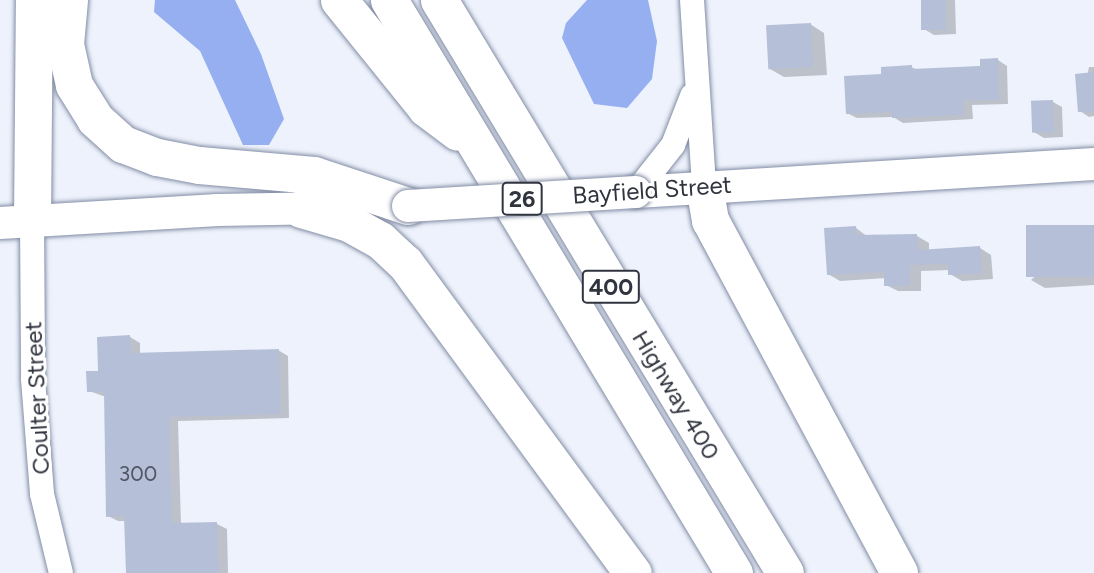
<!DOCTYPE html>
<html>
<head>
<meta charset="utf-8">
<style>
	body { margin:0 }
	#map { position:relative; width:1094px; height:573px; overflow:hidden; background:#edf2fc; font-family:Figtree,sans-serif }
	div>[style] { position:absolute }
	.forest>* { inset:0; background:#96aff1 }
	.shadow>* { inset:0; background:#0003 }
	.building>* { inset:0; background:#b5bfd8; transform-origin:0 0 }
	.roads { filter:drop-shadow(0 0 2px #838da5) drop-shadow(0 0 2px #838da5) }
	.minor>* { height:24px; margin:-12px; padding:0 12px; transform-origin:12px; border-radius:12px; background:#fff }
	.major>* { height:32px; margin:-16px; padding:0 16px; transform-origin:16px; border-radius:16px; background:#fff }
	.highway>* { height:37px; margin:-18.5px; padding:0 18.5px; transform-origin:18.5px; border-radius:18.5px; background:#fff }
	.bridges { filter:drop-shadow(0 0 2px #838da5) drop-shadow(0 0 2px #838da5) }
	.major-bridge>* { height:32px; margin:-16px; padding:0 16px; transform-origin:16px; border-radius:16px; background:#fff }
	span { translate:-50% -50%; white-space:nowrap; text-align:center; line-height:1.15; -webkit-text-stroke:6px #fff; paint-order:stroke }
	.number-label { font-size:21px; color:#515764 }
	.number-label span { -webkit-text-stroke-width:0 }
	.shield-label span { padding:2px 5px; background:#fff; border:2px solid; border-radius:5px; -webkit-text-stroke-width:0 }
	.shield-label { font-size:23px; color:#30343e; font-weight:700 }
	.street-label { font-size:24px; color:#30343e }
</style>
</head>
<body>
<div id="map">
	<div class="forest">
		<i style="clip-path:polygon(155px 0,235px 0,261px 54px,284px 119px,269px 145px,243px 145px,200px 51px,154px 12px)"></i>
		<i style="clip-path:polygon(587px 0,648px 0,657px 41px,652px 79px,627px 108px,594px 104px,562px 38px,566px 23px)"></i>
	</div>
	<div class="shadow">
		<i style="clip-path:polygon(923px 0,955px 0,956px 34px,934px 35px,924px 29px)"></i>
		<i style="clip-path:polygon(810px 24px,824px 33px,827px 75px,784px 77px,770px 69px)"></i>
		<i style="clip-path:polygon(998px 60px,1007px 66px,1008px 104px,972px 105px,973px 119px,903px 123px,893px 117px,857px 118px,847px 113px,883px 76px,911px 67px,918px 70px,982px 68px)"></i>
		<i style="clip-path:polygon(1089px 67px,1094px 67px,1094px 116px,1089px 117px,1080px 111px)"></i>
		<i style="clip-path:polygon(1053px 102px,1062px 107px,1063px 137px,1044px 138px,1034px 132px)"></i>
		<i style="clip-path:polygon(1094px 226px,1094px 285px,1045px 288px,1031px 280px)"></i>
		<i style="clip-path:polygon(856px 228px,868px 237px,917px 236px,929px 243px,929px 251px,980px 248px,991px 255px,993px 279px,962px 281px,950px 274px,950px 270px,921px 271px,921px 291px,898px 291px,886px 285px,886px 278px,840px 281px,828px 274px)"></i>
		<i style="clip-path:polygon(130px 337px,140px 343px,140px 354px,278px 350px,288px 356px,289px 418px,178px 421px,181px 525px,217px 524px,227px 529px,228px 573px,128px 573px,126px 521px,118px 521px,108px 516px,106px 397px,89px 391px,100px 373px)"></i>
	</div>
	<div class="building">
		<i style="left:921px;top:0;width:25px;height:30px"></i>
		<i style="left:811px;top:23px;width:44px;height:45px;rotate:87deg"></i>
		<i style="clip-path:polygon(998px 58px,999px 100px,963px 100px,964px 115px,892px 118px,892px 112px,846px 114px,844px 76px,881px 74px,881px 67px,912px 65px,912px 69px,980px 66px,980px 59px)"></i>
		<i style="clip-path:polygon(1094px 72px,1094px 111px,1078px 112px,1075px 74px)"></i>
		<i style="left:1053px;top:100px;width:32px;height:22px;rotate:88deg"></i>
		<i style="left:1094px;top:225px;width:52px;height:68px;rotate:90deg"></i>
		<i style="clip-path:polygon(856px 226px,857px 235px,917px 234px,918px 250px,980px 246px,982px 273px,948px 275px,948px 264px,910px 265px,910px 285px,884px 286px,884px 272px,827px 275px,824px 228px)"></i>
		<i style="clip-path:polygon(130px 335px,131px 353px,279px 349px,280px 414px,169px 417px,172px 523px,217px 522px,219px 573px,126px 573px,124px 516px,106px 517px,104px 392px,87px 392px,86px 371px,98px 371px,97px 337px)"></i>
	</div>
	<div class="roads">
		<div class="minor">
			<i style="left:692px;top:0;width:186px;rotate:86.3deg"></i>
			<i style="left:636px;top:192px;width:60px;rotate:-51.8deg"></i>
			<i style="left:673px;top:145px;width:53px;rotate:-68.8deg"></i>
			<i style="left:32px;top:220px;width:159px;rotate:89.6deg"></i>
			<i style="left:33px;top:379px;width:115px;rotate:85.5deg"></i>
			<i style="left:42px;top:494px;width:81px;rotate:76.5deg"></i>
		</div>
		<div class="major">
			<i style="left:636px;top:192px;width:459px;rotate:-3.5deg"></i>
			<i style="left:0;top:223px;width:218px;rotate:-3.4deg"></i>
			<i style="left:218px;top:210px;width:109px;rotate:-1.1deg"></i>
		</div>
		<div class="highway">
			<i style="left:69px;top:0;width:44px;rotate:95.2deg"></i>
			<i style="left:65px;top:44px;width:42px;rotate:77.6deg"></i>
			<i style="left:74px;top:85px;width:40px;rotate:58deg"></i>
			<i style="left:95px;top:119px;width:38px;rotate:42deg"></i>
			<i style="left:123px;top:144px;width:36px;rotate:21deg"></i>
			<i style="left:157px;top:157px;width:43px;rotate:10.8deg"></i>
			<i style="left:199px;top:165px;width:115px;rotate:5deg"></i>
			<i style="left:314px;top:175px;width:99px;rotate:18.3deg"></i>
			<i style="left:339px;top:0;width:139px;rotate:51.1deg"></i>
			<i style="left:426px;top:108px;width:39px;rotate:37deg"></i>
			<i style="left:389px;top:0;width:669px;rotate:58.95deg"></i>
			<i style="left:439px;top:0;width:669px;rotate:58.87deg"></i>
			<i style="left:704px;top:186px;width:35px;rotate:80deg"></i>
			<i style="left:710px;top:220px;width:400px;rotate:61.8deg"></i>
			<i style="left:301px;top:209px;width:50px;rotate:16.3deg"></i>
			<i style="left:349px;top:223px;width:35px;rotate:29deg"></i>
			<i style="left:380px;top:240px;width:34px;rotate:43deg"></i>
			<i style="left:405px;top:263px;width:385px;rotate:53.7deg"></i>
			<i style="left:32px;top:220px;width:220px;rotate:-89.5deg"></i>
		</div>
	</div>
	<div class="bridges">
		<div class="major-bridge">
			<i style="left:408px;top:206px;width:228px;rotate:-3.5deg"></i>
		</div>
	</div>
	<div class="number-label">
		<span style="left:138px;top:474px">300</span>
	</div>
	<div class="shield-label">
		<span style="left:522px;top:199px">26</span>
		<span style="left:611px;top:287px">400</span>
	</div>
	<div class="street-label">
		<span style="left:652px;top:190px;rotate:-4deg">Bayfield Street</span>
		<span style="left:676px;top:395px;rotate:59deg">Highway 400</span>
		<span style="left:37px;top:398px;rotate:-93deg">Coulter Street</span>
	</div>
</div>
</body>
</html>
